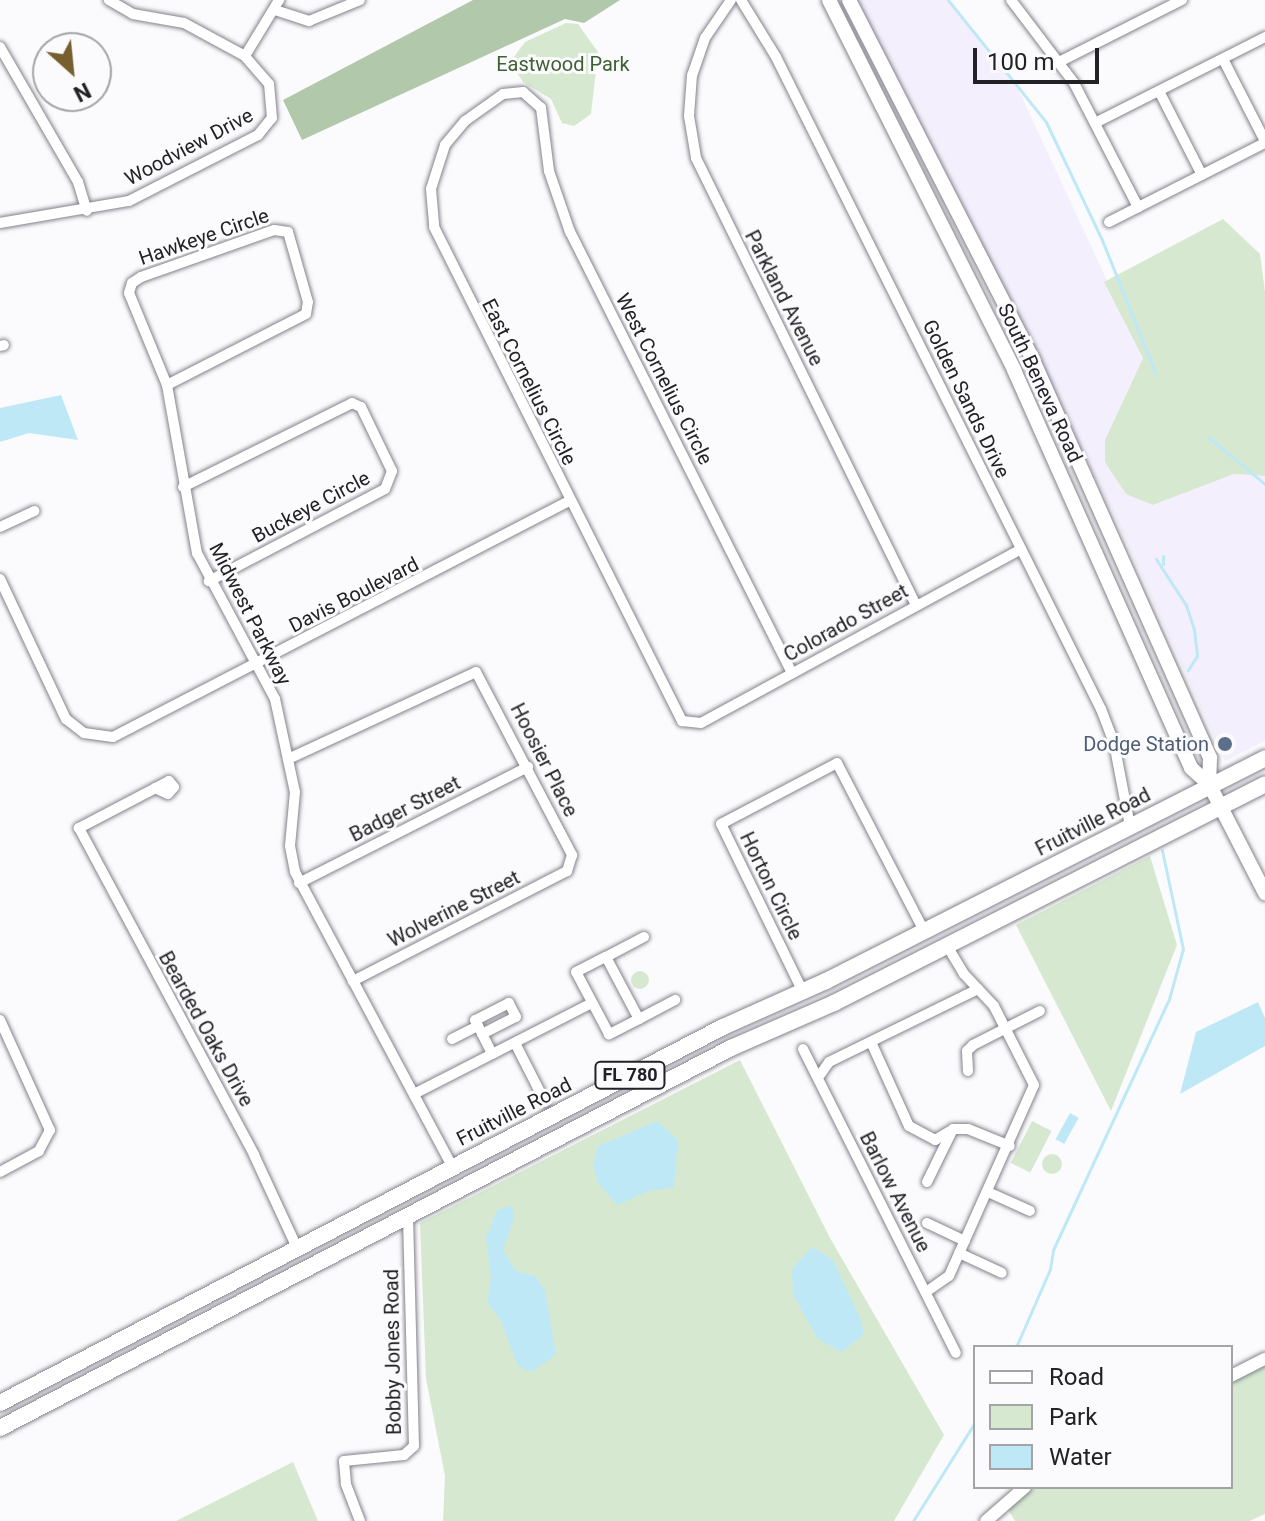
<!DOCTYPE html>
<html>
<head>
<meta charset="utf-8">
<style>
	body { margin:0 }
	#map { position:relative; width:1265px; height:1521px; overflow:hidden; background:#fbfbfd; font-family:Roboto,sans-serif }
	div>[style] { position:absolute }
	.commercial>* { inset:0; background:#f4effc }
	.green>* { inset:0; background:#d6e9d0; transform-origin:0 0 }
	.round { border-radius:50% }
	.forest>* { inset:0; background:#b1c8aa }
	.water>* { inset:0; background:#bfe8f7; transform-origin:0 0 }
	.stream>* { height:3px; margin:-1.5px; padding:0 1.5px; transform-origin:1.5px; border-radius:1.5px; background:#bfe8f7 }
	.roads { filter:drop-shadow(0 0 2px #82828c) drop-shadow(0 0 2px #82828c) }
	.minor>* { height:10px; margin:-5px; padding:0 5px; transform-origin:5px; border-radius:5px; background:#fff }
	.tertiary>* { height:12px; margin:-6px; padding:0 6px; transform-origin:6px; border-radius:6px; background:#fff }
	.secondary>* { height:14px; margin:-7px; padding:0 7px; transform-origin:7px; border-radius:7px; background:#fff }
	.primary>* { height:16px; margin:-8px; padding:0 8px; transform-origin:8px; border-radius:8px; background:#fff }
	.dots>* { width:22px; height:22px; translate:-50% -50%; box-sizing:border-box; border:4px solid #fbfbfd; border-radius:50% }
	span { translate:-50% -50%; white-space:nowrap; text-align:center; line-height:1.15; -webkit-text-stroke:6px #fbfbfd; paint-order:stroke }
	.shield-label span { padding:2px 6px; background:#fbfbfd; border:2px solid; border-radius:6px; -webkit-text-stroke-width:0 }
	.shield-label { font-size:18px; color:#222126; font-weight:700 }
	.park-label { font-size:20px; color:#3f5f34 }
	.street-label { font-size:20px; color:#222126 }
	.service-label { font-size:20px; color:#4e5e75 }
	.right { translate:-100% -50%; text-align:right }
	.legend { position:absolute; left:973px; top:1345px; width:260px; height:144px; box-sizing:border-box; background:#fbfbfd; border:2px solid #a4a4a7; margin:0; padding:10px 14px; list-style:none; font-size:24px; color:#222126 }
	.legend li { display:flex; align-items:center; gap:16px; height:40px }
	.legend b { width:40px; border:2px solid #a4a4a7 }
	.north { position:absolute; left:32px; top:32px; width:80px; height:80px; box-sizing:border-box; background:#fbfbfd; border:2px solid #a4a4a7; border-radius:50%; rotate:153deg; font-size:22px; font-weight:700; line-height:32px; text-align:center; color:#222126 }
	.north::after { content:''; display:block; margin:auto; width:28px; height:36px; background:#775f2f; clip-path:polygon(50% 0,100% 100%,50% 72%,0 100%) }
	.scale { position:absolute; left:973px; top:48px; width:126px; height:36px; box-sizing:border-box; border:4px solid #222126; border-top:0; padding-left:10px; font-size:24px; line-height:28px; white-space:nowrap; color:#222126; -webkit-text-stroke:6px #fbfbfd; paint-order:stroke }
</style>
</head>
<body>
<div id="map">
	<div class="commercial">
		<i style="clip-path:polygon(855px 0,948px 0,1019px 91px,1143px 358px,1105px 440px,1154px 505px,1234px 474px,1265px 476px,1265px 741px,1225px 761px,1114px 515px)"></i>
	</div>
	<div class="green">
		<i style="clip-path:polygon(566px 23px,578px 24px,598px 52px,591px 114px,574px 126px,562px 123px,551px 99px,523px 82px,510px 62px,525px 42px)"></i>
		<i style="clip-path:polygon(1223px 219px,1260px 254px,1265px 292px,1265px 476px,1234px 474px,1153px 505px,1126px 494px,1105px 462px,1105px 440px,1143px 358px,1104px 282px)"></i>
		<i style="clip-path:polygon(1150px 856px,1177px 945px,1111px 1111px,1016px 925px)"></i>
		<i class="round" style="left:631px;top:971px;width:18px;height:18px"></i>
		<i style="clip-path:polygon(740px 1060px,830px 1238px,944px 1435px,894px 1521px,443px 1521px,445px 1476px,426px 1379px,420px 1223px)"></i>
		<i style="left:1032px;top:1121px;width:22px;height:47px;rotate:27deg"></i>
		<i class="round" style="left:1042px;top:1154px;width:20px;height:20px"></i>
		<i style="clip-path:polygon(1265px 1364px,1265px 1514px,1250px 1521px,1015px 1521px,1008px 1509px,1034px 1487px,1231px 1487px,1231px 1382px)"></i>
		<i style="clip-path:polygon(293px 1462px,318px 1521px,176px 1521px)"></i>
	</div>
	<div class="forest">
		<i style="clip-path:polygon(473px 0,620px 0,584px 23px,565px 19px,302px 140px,283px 100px)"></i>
	</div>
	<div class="water">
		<i style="clip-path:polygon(61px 395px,78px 440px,29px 433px,0 442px,0 408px)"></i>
		<i style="clip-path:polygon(1258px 1002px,1265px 1018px,1265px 1046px,1180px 1094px,1196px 1032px)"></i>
		<i style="left:1070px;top:1113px;width:10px;height:30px;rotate:29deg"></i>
		<i style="clip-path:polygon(657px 1121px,678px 1140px,674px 1188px,651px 1190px,617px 1205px,598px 1183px,593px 1165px,598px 1146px)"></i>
		<i style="clip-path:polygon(512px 1205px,514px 1219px,503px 1250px,516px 1271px,535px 1276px,545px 1290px,556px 1355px,531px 1372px,518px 1366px,500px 1319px,487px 1302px,491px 1278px,486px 1238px,497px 1210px)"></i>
		<i style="clip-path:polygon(812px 1247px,833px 1260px,861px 1320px,864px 1335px,841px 1352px,817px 1338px,793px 1295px,792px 1269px)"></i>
	</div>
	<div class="stream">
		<i style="left:948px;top:0;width:156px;rotate:51.2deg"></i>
		<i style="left:1046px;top:122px;width:131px;rotate:64.6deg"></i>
		<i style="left:1102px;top:240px;width:144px;rotate:68.1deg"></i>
		<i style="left:1208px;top:437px;width:74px;rotate:39.5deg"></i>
		<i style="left:1156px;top:559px;width:55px;rotate:56.9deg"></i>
		<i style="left:1186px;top:605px;width:26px;rotate:72deg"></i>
		<i style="left:1194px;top:630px;width:26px;rotate:83deg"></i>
		<i style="left:1197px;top:656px;width:17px;rotate:123deg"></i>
		<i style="left:1163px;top:564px;width:8px;rotate:-90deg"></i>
		<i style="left:1016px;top:1347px;width:85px;rotate:-66.4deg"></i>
		<i style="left:1050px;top:1269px;width:19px;rotate:-81deg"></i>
		<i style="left:1053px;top:1250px;width:277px;rotate:-65.2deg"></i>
		<i style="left:1169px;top:999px;width:52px;rotate:-74.4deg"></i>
		<i style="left:1183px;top:949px;width:101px;rotate:-102deg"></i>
		<i style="left:913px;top:1521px;width:117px;rotate:-57.9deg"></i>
	</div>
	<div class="roads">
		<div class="minor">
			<i style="left:731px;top:0;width:46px;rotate:124.4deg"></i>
			<i style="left:705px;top:38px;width:39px;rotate:109deg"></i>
			<i style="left:692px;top:75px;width:41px;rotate:94.2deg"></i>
			<i style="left:689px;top:116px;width:43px;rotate:80.5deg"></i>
			<i style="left:696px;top:158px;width:498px;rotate:63.8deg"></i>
			<i style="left:741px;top:0;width:67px;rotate:58.4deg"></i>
			<i style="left:776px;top:57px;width:729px;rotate:63.51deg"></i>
			<i style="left:1101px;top:709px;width:36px;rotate:69deg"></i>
			<i style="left:1114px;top:743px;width:85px;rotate:79.1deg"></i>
			<i style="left:1011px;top:0;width:104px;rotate:52.8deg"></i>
			<i style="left:1074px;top:83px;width:140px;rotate:62.7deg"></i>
			<i style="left:275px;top:10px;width:36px;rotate:18deg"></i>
			<i style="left:309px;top:21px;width:55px;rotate:-22.4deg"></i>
			<i style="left:0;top:47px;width:156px;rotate:60deg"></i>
			<i style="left:78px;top:182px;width:30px;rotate:73deg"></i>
			<i style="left:245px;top:56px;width:66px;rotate:-58.7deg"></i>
			<i style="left:1223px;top:59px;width:92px;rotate:62.9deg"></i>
			<i style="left:1059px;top:62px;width:138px;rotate:-26.8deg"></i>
			<i style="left:1159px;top:91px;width:94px;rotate:62.9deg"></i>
			<i style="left:1095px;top:123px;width:191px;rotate:-26.8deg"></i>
			<i style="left:1109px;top:222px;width:175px;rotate:-26.9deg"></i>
			<i style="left:0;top:223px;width:131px;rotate:-9.7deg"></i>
			<i style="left:129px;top:201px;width:145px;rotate:-27.1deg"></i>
			<i style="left:258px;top:135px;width:22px;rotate:-51deg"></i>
			<i style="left:272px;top:118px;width:34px;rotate:-95deg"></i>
			<i style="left:269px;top:84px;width:37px;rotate:-131deg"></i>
			<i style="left:245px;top:56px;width:69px;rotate:-151.6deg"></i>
			<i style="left:184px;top:23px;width:52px;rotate:-170deg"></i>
			<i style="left:133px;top:14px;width:28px;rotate:-150deg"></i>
			<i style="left:0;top:346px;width:4px;rotate:-14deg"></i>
			<i style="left:167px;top:385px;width:156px;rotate:-27.1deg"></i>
			<i style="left:306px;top:314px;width:12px;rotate:-81deg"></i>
			<i style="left:308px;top:302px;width:73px;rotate:-105.9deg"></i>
			<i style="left:288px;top:232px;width:14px;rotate:-172deg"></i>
			<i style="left:274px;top:230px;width:141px;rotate:160.5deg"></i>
			<i style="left:141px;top:277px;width:11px;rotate:146deg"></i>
			<i style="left:132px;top:283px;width:10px;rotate:107deg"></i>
			<i style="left:129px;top:293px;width:100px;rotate:67.6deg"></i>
			<i style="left:167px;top:385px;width:171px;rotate:79.9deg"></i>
			<i style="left:197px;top:553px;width:166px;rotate:61.9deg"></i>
			<i style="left:275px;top:699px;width:95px;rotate:77.9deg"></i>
			<i style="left:295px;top:792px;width:54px;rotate:95.3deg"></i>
			<i style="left:290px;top:846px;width:26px;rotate:79deg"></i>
			<i style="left:295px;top:872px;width:333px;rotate:61.9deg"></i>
			<i style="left:183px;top:487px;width:189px;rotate:-26.4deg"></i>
			<i style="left:352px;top:403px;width:10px;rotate:24deg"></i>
			<i style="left:361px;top:407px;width:71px;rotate:64.2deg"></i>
			<i style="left:392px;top:471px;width:19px;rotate:111deg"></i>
			<i style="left:385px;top:489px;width:199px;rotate:152.4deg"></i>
			<i style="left:0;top:527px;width:38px;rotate:-25deg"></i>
			<i style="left:0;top:579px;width:155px;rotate:64.8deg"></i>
			<i style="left:66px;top:719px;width:23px;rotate:38deg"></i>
			<i style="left:84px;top:733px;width:29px;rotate:8deg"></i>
			<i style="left:113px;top:737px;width:513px;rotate:-27.36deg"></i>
			<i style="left:792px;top:673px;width:494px;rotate:-116.7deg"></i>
			<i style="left:570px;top:232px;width:65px;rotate:-109deg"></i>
			<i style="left:549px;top:171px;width:64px;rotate:-97.2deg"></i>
			<i style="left:541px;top:108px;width:24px;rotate:-138deg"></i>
			<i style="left:523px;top:92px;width:20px;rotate:174deg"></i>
			<i style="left:503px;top:94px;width:47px;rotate:144.6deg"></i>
			<i style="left:465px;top:121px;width:31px;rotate:130deg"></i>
			<i style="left:445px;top:145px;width:46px;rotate:107.7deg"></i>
			<i style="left:431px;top:189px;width:38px;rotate:85deg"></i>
			<i style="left:434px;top:227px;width:553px;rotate:63.34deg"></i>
			<i style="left:682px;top:721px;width:19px;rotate:6deg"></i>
			<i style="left:701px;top:723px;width:364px;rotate:-28.5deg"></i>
			<i style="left:288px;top:759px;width:207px;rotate:-24.8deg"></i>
			<i style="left:476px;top:672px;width:207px;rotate:62.3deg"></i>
			<i style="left:572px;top:855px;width:17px;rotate:107deg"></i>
			<i style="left:567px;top:871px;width:241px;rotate:152.8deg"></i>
			<i style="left:155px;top:788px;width:14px;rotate:25deg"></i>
			<i style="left:168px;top:794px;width:9px;rotate:-49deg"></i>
			<i style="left:174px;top:787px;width:8px;rotate:-130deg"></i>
			<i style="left:169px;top:781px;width:102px;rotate:152.4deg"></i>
			<i style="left:79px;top:828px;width:371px;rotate:61.8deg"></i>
			<i style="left:254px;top:1155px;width:105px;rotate:65.1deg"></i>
			<i style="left:299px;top:883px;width:257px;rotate:-26.9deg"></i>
			<i style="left:606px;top:957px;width:70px;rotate:62deg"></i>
			<i style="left:639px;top:1019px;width:34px;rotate:153deg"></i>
			<i style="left:609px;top:1034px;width:70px;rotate:-118deg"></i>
			<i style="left:576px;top:972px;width:34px;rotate:-27deg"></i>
			<i style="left:606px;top:957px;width:43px;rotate:-27.8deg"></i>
			<i style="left:803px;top:992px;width:187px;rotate:-116deg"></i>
			<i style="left:721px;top:824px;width:131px;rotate:-27.7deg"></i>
			<i style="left:837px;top:763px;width:189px;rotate:62.6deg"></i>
			<i style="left:639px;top:1019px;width:41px;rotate:-27.8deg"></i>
			<i style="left:0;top:1020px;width:121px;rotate:65.6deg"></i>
			<i style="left:50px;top:1130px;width:24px;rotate:118deg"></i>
			<i style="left:39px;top:1151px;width:44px;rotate:151.7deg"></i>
			<i style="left:482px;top:1034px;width:38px;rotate:-27deg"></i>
			<i style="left:516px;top:1017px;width:16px;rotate:-117deg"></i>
			<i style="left:509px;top:1003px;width:38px;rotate:153deg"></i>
			<i style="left:475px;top:1020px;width:38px;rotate:63deg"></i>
			<i style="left:452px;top:1039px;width:29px;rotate:-27deg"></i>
			<i style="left:871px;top:1042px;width:92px;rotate:65.7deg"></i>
			<i style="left:909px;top:1126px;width:30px;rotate:28deg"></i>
			<i style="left:935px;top:1140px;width:17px;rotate:-31deg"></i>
			<i style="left:515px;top:1043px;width:66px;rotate:63deg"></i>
			<i style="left:803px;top:1049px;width:340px;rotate:63.3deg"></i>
			<i style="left:968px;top:1071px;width:20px;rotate:-93deg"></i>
			<i style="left:967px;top:1051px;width:8px;rotate:-45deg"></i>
			<i style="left:973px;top:1045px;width:75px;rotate:-26.9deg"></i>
			<i style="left:820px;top:1075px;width:16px;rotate:-55deg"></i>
			<i style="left:829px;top:1062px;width:166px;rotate:-26.1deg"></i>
			<i style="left:414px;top:1094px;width:200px;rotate:-27.1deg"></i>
			<i style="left:927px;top:1182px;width:59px;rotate:-63.9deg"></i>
			<i style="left:953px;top:1129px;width:15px"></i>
			<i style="left:968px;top:1129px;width:45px;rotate:22deg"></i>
			<i style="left:988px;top:1192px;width:46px;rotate:24.3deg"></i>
			<i style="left:927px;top:1223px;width:42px;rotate:25.3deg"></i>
			<i style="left:959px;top:1253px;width:47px;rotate:24.9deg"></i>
			<i style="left:926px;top:1292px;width:28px;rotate:-35deg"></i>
			<i style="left:949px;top:1276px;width:209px;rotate:-66deg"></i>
			<i style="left:1034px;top:1085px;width:89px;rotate:-116.9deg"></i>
			<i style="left:994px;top:1006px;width:44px;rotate:-133.2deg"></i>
			<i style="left:964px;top:974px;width:33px;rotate:-121deg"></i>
			<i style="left:360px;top:1521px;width:40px;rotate:-111deg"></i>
			<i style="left:346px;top:1484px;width:23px;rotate:-95deg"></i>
			<i style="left:344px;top:1461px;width:60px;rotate:-5.7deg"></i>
			<i style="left:404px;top:1455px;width:13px;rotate:-42deg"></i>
			<i style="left:414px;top:1446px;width:231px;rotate:-91.5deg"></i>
		</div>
		<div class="tertiary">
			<i style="left:1231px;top:1376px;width:38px;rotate:-27deg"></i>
			<i style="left:986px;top:1521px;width:52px;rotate:-41.1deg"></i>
		</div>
		<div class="secondary">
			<i style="left:829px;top:0;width:414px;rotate:63.4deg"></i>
			<i style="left:1014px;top:370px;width:436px;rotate:66deg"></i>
			<i style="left:1191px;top:768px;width:24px;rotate:42deg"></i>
			<i style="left:1209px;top:784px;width:123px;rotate:62.8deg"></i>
			<i style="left:849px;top:0;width:404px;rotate:62.9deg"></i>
			<i style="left:1033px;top:360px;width:436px;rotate:66deg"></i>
			<i style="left:1210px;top:758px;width:26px;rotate:92deg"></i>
		</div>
		<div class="primary">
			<i style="left:0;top:1403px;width:815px;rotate:-27.48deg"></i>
			<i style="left:723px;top:1027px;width:113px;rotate:-24.1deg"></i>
			<i style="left:826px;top:981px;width:492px;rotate:-26.9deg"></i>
			<i style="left:0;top:1428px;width:824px;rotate:-27.47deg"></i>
			<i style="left:731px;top:1048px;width:112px;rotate:-23.6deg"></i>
			<i style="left:834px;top:1003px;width:483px;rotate:-26.9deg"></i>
		</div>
	</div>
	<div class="dots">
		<i style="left:1225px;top:744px;background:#5c6f8a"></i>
	</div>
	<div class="shield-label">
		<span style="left:630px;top:1075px">FL 780</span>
	</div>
	<div class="park-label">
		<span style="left:563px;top:64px">Eastwood Park</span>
	</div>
	<div class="street-label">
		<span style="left:189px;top:147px;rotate:-28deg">Woodview Drive</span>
		<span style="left:204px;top:237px;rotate:-19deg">Hawkeye Circle</span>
		<span style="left:784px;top:298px;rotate:63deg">Parkland Avenue</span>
		<span style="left:664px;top:379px;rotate:63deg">West Cornelius Circle</span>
		<span style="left:529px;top:382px;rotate:63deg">East Cornelius Circle</span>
		<span style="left:1040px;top:383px;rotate:65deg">South Beneva Road</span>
		<span style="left:966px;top:399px;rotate:64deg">Golden Sands Drive</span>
		<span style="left:311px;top:507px;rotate:-28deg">Buckeye Circle</span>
		<span style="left:354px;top:595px;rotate:-27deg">Davis Boulevard</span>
		<span style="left:250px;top:614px;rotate:63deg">Midwest Parkway</span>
		<span style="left:846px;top:623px;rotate:-29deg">Colorado Street</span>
		<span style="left:544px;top:760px;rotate:63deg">Hoosier Place</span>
		<span style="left:405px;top:809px;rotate:-27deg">Badger Street</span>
		<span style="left:1093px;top:822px;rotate:-27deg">Fruitville Road</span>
		<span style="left:771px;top:886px;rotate:64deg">Horton Circle</span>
		<span style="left:454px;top:909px;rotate:-27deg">Wolverine Street</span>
		<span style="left:206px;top:1029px;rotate:61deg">Bearded Oaks Drive</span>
		<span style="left:514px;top:1112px;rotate:-27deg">Fruitville Road</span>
		<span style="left:895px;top:1192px;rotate:63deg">Barlow Avenue</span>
		<span style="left:393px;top:1352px;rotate:-91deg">Bobby Jones Road</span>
	</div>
	<div class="service-label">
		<span class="right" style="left:1209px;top:744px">Dodge Station</span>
	</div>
	<ul class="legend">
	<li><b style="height:10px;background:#fff"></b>Road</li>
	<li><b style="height:22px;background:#d6e9d0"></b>Park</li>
	<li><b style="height:22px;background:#bfe8f7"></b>Water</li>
	</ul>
	<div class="north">N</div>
	<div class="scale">100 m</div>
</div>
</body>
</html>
